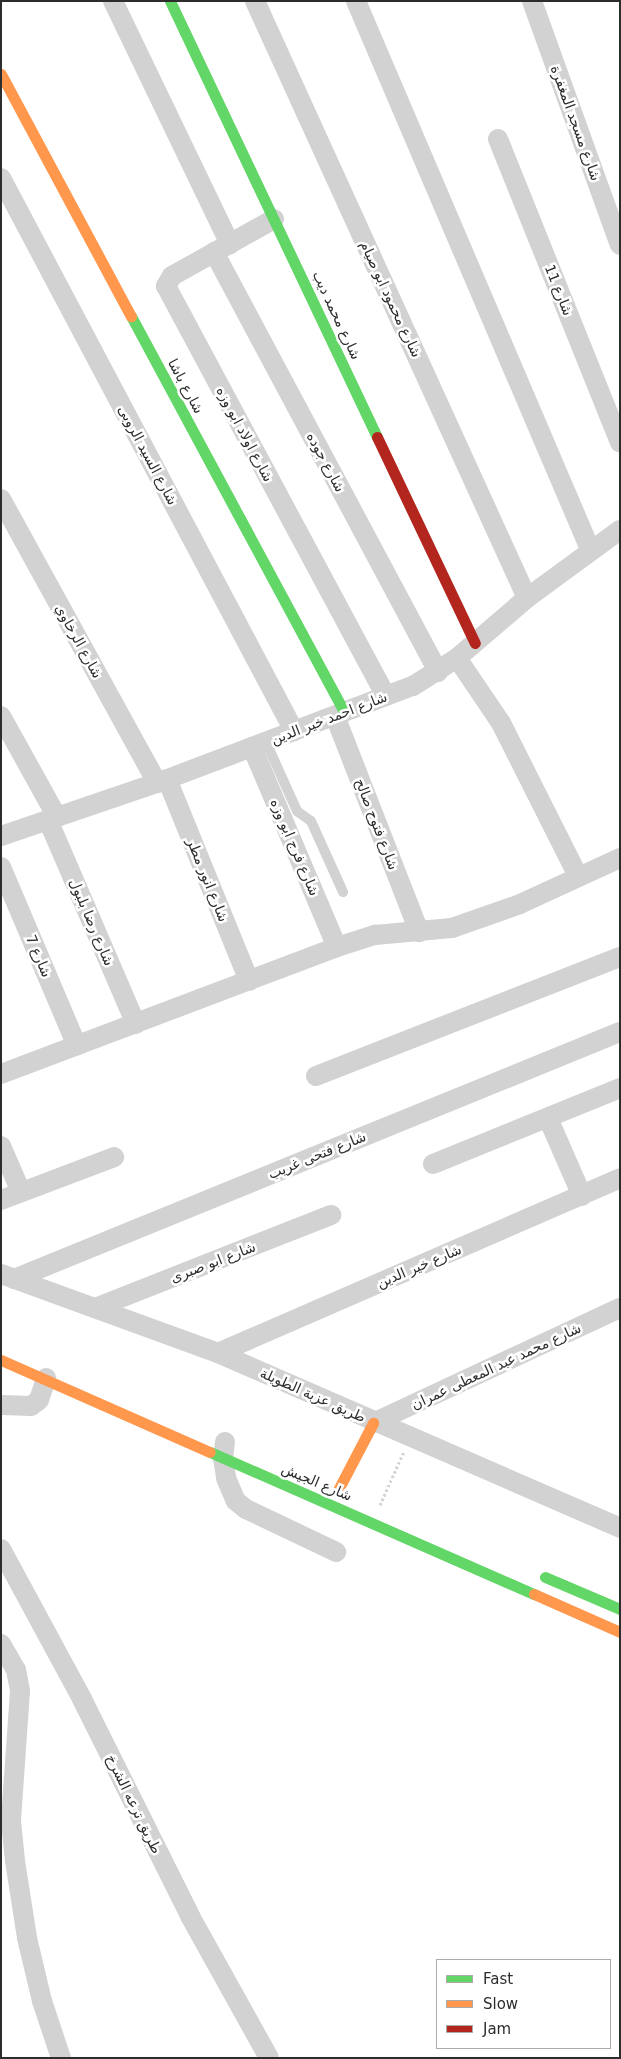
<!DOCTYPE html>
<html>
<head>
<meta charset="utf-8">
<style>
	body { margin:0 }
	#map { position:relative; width:621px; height:2059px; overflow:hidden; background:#fff; font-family:"DejaVu Sans","Noto Sans Arabic",sans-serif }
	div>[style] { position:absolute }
	.path>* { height:3px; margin-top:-1.5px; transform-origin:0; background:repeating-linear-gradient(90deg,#d2d2d2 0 2.5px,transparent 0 5px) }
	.lane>* { height:10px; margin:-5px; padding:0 5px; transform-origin:5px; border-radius:5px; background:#d2d2d2 }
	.street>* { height:20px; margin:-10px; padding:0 10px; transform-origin:10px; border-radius:10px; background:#d2d2d2 }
	.fast>* { height:11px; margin:-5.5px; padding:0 5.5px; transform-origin:5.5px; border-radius:5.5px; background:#63d668 }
	.slow>* { height:11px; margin:-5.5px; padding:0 5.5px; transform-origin:5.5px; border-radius:5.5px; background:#ff974d }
	.jam>* { height:11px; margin:-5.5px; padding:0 5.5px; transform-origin:5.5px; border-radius:5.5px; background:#b3261e }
	span { translate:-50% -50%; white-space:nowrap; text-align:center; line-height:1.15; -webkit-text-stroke:5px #fff; paint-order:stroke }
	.street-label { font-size:14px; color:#2d2d2d }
	.frame { position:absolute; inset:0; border:2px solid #2d2d2d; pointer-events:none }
	.legend { position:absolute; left:436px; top:1959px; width:175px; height:90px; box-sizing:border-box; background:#fff; border:1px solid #ababab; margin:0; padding:6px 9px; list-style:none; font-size:15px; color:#2d2d2d }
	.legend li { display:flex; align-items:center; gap:10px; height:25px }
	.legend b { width:25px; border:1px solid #ababab }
</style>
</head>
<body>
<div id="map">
	<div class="path">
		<i style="left:380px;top:1505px;width:59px;rotate:-66deg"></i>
	</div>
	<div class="lane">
		<i style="left:266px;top:742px;width:76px;rotate:65.8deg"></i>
		<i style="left:297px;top:811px;width:17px;rotate:36deg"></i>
		<i style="left:311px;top:821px;width:78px;rotate:65.7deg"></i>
	</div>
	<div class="street">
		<i style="left:113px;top:1px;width:270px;rotate:64.3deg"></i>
		<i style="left:255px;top:1px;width:656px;rotate:65.51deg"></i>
		<i style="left:356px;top:1px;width:596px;rotate:66.88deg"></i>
		<i style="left:532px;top:1px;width:259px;rotate:70.2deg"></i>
		<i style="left:498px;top:139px;width:327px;rotate:68.1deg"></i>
		<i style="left:1px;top:178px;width:626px;rotate:62.08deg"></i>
		<i style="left:274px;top:219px;width:117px;rotate:150.8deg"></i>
		<i style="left:172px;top:276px;width:12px;rotate:121deg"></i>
		<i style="left:166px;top:286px;width:465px;rotate:61.8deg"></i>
		<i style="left:214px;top:252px;width:476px;rotate:61.9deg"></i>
		<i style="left:1px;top:499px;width:324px;rotate:61.2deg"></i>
		<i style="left:457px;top:658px;width:78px;rotate:55.9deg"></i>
		<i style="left:501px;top:723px;width:171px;rotate:63.3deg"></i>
		<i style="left:1px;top:716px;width:115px;rotate:61deg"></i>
		<i style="left:335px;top:716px;width:232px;rotate:68.7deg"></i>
		<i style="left:252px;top:747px;width:217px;rotate:67deg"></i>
		<i style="left:167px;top:779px;width:218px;rotate:67.9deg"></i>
		<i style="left:48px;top:820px;width:222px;rotate:66.7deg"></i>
		<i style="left:1px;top:836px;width:165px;rotate:-18.8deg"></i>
		<i style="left:157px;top:783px;width:274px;rotate:-20.8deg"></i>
		<i style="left:413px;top:686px;width:52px;rotate:-32.5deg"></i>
		<i style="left:457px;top:658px;width:92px;rotate:-40.6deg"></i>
		<i style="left:527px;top:598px;width:115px;rotate:-36.2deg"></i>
		<i style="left:1px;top:867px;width:194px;rotate:67deg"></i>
		<i style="left:1px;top:1074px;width:359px;rotate:-20.7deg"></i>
		<i style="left:337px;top:947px;width:40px;rotate:-18deg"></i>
		<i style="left:375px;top:935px;width:77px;rotate:-5.2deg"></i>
		<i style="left:452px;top:928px;width:72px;rotate:-19.4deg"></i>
		<i style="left:520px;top:904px;width:110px;rotate:-24.7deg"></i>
		<i style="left:316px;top:1076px;width:326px;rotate:-21.4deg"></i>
		<i style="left:548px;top:1118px;width:85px;rotate:66.4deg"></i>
		<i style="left:1px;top:1146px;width:50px;rotate:66.5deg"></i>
		<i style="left:433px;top:1164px;width:202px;rotate:-22.1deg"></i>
		<i style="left:1px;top:1200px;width:121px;rotate:-20.8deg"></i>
		<i style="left:1px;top:1274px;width:231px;rotate:20deg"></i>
		<i style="left:218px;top:1353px;width:438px;rotate:23.5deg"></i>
		<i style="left:14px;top:1279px;width:654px;rotate:-22.18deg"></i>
		<i style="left:95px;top:1308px;width:254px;rotate:-21.5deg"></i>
		<i style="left:218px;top:1353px;width:438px;rotate:-23.5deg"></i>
		<i style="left:1px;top:1405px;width:30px;rotate:2deg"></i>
		<i style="left:31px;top:1406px;width:10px;rotate:-37deg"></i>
		<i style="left:39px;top:1400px;width:23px;rotate:-72deg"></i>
		<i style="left:373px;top:1423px;width:272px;rotate:-25deg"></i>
		<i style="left:225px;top:1442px;width:16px;rotate:97deg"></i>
		<i style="left:223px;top:1458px;width:20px;rotate:81deg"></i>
		<i style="left:226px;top:1478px;width:25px;rotate:67deg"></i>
		<i style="left:236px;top:1501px;width:13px;rotate:39deg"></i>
		<i style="left:246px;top:1509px;width:100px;rotate:25.5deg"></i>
		<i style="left:1px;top:1549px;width:170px;rotate:61.6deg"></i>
		<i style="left:82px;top:1699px;width:242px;rotate:63.5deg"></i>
		<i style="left:190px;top:1916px;width:162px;rotate:60.9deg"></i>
		<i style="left:1px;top:1644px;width:30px;rotate:60deg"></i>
		<i style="left:16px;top:1670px;width:21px;rotate:79deg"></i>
		<i style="left:20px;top:1691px;width:130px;rotate:94deg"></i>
		<i style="left:11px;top:1821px;width:40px;rotate:84.3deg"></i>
		<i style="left:15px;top:1861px;width:78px;rotate:81.1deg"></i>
		<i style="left:27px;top:1938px;width:65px;rotate:76.6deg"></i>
		<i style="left:42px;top:2001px;width:60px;rotate:71.6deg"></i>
	</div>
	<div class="fast">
		<i style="left:170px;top:1px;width:483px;rotate:64.6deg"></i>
		<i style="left:131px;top:316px;width:450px;rotate:61.7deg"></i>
		<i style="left:210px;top:1452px;width:354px;rotate:23.7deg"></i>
		<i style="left:545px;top:1577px;width:82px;rotate:23.1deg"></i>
	</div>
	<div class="slow">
		<i style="left:1px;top:74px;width:275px;rotate:61.8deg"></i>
		<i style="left:1px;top:1360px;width:228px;rotate:23.8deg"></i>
		<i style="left:338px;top:1490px;width:76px;rotate:-62.4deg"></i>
		<i style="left:534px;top:1594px;width:94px;rotate:23.8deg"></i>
	</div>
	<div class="jam">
		<i style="left:377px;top:437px;width:228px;rotate:64.6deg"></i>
	</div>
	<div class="street-label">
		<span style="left:576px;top:123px;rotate:70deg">شارع مسجد المغفرة</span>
		<span style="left:559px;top:290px;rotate:68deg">شارع 11</span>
		<span style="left:391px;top:299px;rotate:65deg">شارع محمود ابو صيام</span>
		<span style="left:337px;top:315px;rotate:65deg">شارع محمد ديب</span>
		<span style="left:186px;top:386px;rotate:62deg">شارع باشا</span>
		<span style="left:245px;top:434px;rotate:62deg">شارع اولاد ابو وزه</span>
		<span style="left:148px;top:455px;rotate:62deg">شارع السيد الروبى</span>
		<span style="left:326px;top:462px;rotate:62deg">شارع جوده</span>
		<span style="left:79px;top:641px;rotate:61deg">شارع الرخاوي</span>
		<span style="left:329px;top:718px;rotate:-21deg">شارع احمد خير الدين</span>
		<span style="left:377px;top:824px;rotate:69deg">شارع فتوح صالح</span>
		<span style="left:295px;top:847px;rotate:67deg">شارع فرج ابو وزه</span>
		<span style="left:208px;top:880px;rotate:68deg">شارع انور مطر</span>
		<span style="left:92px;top:922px;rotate:67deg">شارع رضا بلبول</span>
		<span style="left:39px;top:956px;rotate:67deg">شارع 7</span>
		<span style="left:317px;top:1155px;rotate:-22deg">شارع فتحى غريب</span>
		<span style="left:213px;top:1262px;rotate:-21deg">شارع ابو صبرى</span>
		<span style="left:419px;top:1266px;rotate:-23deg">شارع خير الدين</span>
		<span style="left:496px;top:1366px;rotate:-25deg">شارع محمد عبد المعطى عمران</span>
		<span style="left:313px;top:1395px;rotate:24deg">طريق عزبة الطويلة</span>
		<span style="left:317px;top:1482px;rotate:23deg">شارع الجيش</span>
		<span style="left:134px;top:1804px;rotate:64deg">طريق ترعه الشرخ</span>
	</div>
	<div class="frame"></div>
	<ul class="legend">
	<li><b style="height:6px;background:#63d668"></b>Fast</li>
	<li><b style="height:6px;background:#ff974d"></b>Slow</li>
	<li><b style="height:6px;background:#b3261e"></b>Jam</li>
	</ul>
</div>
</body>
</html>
